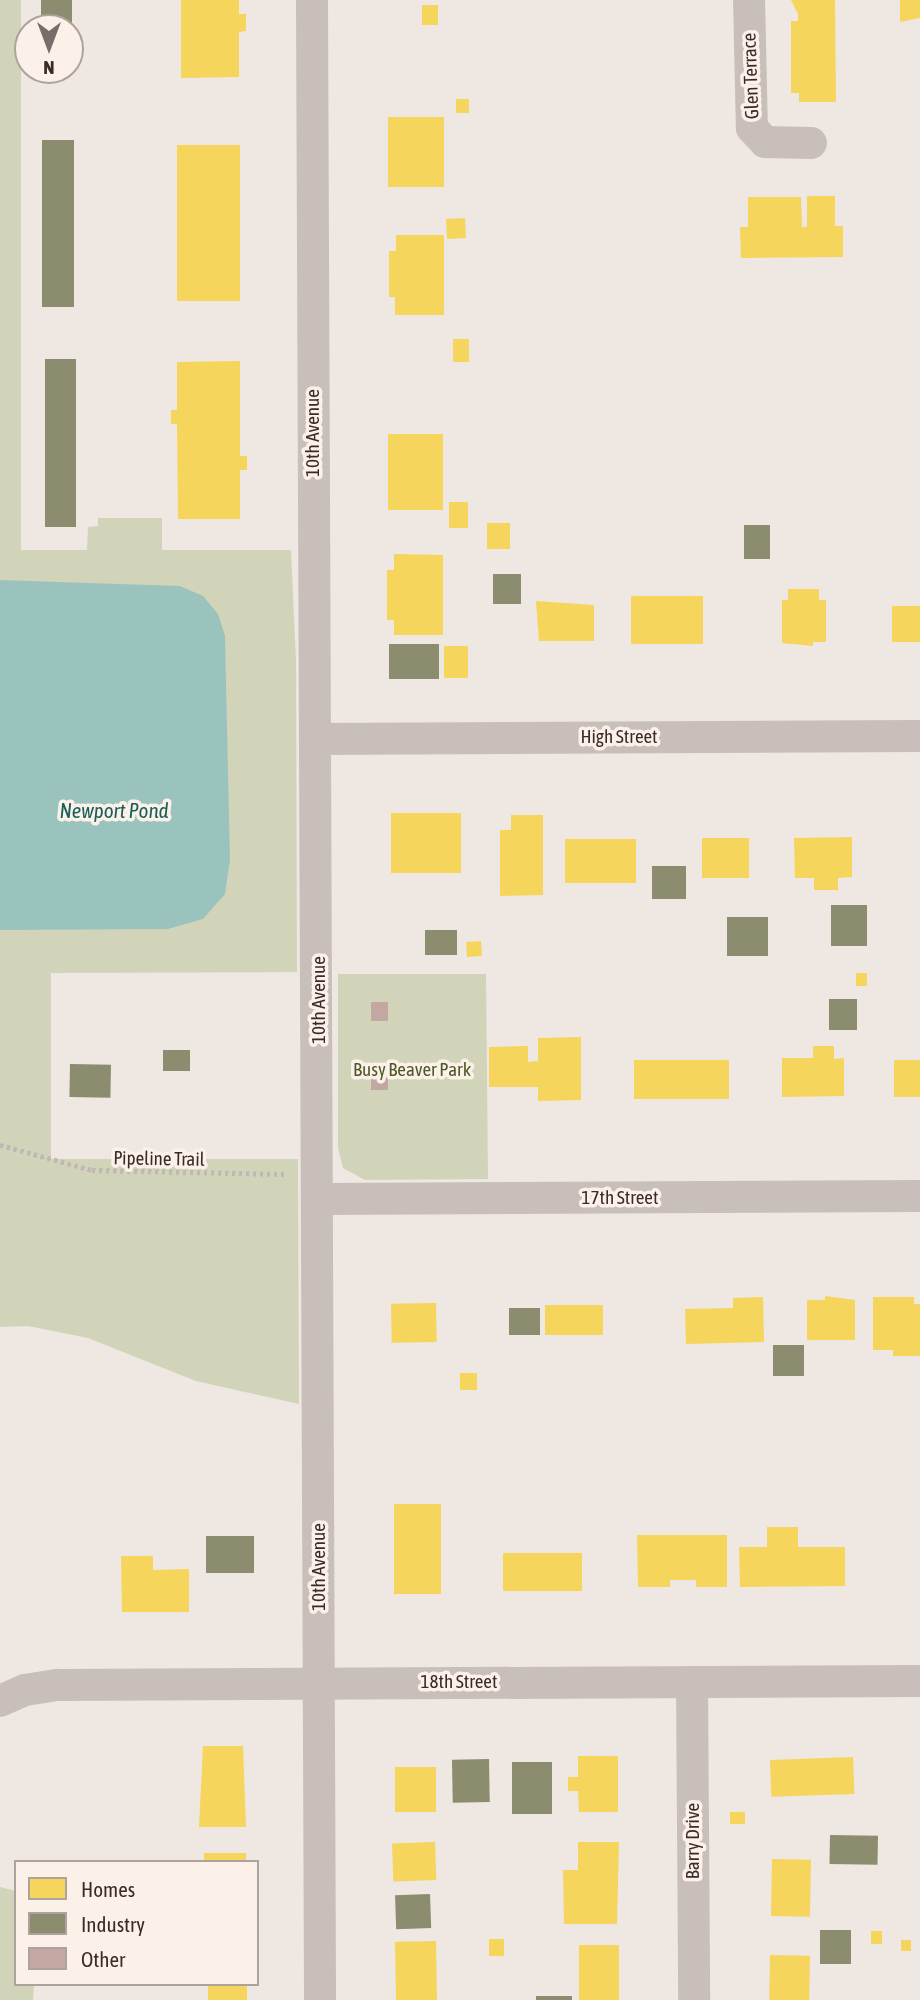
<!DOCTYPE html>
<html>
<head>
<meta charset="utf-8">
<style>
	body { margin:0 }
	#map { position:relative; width:920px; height:2000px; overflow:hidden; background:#eee7e2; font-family:"Asap Condensed",sans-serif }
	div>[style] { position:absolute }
	.green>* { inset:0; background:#d2d4ba }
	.water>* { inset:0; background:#9bc3be }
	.homes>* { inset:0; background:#f6d55c; transform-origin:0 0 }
	.industry>* { inset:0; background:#8c8c6e; transform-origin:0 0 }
	.building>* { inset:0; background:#c4a7a2; transform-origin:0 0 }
	.path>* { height:4.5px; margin-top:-2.25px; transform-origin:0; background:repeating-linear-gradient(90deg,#c1b7b3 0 3.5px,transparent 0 7px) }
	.street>* { height:32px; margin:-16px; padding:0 16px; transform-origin:16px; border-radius:16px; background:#c8bfbb }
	span { translate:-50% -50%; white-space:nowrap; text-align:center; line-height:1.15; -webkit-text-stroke:7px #fbf1e9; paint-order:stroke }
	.street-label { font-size:19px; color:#3a2b28 }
	.park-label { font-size:19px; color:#4f5a29 }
	.water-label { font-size:21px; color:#195f5b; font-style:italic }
	.legend { position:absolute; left:14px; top:1860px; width:245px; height:126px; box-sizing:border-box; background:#fbf1e9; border:2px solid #aea29c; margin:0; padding:9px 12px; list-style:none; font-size:21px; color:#3a2b28 }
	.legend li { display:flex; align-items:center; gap:14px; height:35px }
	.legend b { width:35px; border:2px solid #aea29c }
	.north { position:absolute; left:14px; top:14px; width:70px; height:70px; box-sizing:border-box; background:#fbf1e9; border:2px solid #aea29c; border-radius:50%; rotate:180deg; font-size:19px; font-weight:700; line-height:28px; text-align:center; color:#3a2b28 }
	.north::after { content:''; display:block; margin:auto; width:24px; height:32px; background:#796d69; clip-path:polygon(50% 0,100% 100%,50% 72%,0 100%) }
</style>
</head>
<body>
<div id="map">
	<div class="green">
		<i style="clip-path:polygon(0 0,21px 0,21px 550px,87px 550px,88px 527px,98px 526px,98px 518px,162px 518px,162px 550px,291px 550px,296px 661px,297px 972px,51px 973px,51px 1159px,298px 1159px,299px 1404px,196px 1381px,88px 1338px,28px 1326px,0 1327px)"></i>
		<i style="clip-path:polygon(338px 974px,486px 974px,488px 1179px,365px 1180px,343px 1168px,338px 1148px)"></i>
		<i style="clip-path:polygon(0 1887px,16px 1891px,16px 1984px,34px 1984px,33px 2000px,0 2000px)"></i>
	</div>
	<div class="water">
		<i style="clip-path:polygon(0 580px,180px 586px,203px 596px,218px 614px,225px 636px,230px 860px,225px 894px,203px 919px,168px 929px,0 930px)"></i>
	</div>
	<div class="homes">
		<i style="clip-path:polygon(181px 0,239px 0,239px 14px,246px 14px,246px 31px,239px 32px,239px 77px,181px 78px)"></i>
		<i style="clip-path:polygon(791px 0,835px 0,836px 102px,799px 102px,799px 93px,791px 93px,791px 21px,798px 21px,798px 14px)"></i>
		<i style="clip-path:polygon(900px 0,920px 0,920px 18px,900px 22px)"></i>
		<i style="left:422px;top:5px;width:16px;height:20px"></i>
		<i style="left:456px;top:99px;width:13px;height:14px"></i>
		<i style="left:388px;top:117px;width:56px;height:70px"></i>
		<i style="left:177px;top:145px;width:63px;height:156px"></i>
		<i style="clip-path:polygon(807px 196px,835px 196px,835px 226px,843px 226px,843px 257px,741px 258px,740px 227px,748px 227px,748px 197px,801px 197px,802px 227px,807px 227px)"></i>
		<i style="left:465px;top:218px;width:20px;height:19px;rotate:87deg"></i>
		<i style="clip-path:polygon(396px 235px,444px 235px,444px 315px,395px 315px,395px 297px,389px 297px,389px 251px,396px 251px)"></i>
		<i style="left:453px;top:339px;width:16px;height:23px"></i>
		<i style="clip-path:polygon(240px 361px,240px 456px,247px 456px,247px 470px,240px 470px,240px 519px,178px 519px,177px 424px,171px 424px,171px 410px,177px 410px,177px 362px)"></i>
		<i style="left:388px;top:434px;width:55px;height:76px"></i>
		<i style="left:449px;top:502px;width:19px;height:26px"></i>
		<i style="left:487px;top:523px;width:23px;height:26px"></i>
		<i style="clip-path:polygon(394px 554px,443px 555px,443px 635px,394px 635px,394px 620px,387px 620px,387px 570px,394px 570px)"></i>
		<i style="clip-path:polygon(788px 589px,819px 589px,819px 600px,826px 600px,826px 642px,813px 642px,813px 646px,782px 643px,782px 600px,788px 600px)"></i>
		<i style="left:631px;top:596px;width:72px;height:48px"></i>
		<i style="clip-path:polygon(536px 601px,594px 605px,594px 641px,539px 641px)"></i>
		<i style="left:892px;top:606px;width:28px;height:36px"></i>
		<i style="left:444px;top:646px;width:24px;height:32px"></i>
		<i style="left:391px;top:813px;width:70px;height:60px"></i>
		<i style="clip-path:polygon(511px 815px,543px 815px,543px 895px,500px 896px,500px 830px,511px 830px)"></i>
		<i style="clip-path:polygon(852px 837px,852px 877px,838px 878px,838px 890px,814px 890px,814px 878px,795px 878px,794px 838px)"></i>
		<i style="left:702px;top:838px;width:47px;height:40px"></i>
		<i style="left:565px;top:839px;width:71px;height:44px"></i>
		<i style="left:481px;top:941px;width:15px;height:15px;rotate:86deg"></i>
		<i style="left:856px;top:973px;width:11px;height:13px"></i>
		<i style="clip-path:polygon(581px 1037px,581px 1100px,538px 1101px,538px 1087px,489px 1087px,489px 1047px,528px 1046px,528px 1062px,538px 1061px,538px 1038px)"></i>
		<i style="clip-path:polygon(813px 1046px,834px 1046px,834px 1059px,844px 1058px,844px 1096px,782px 1097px,782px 1058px,813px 1058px)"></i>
		<i style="left:729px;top:1060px;width:39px;height:95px;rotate:90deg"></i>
		<i style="left:920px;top:1060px;width:37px;height:26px;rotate:90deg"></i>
		<i style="clip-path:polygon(825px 1296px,855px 1300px,855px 1340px,807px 1340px,807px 1300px,825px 1300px)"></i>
		<i style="clip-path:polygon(763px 1297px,764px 1342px,686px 1344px,685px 1309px,733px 1308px,733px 1298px)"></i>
		<i style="clip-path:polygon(873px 1297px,914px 1297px,914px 1304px,920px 1304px,920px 1356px,893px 1356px,893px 1350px,873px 1350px)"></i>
		<i style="left:436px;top:1303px;width:39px;height:45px;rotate:89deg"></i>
		<i style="left:545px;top:1305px;width:58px;height:30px"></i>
		<i style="left:460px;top:1373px;width:17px;height:17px"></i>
		<i style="left:394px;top:1504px;width:47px;height:90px"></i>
		<i style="clip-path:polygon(767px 1527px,798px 1527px,798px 1547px,845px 1547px,845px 1586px,740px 1587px,739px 1547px,767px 1547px)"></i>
		<i style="clip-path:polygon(637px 1535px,727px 1535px,727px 1587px,696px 1587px,696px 1580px,670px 1580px,670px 1587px,638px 1587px)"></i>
		<i style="left:503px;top:1553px;width:79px;height:38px"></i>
		<i style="clip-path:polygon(121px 1556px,153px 1556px,153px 1570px,189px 1569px,189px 1612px,122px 1612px)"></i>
		<i style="clip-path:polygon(203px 1746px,243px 1746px,246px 1827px,199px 1827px)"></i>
		<i style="clip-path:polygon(578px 1756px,618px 1756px,618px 1812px,579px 1812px,578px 1791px,568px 1791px,568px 1777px,578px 1777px)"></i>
		<i style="left:853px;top:1757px;width:37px;height:83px;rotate:88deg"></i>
		<i style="left:395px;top:1767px;width:41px;height:45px"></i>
		<i style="left:730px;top:1812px;width:15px;height:12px"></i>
		<i style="left:435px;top:1842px;width:38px;height:43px;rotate:88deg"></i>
		<i style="clip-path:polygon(578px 1842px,619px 1842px,617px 1924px,564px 1924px,563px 1870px,578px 1870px)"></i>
		<i style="left:204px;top:1853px;width:42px;height:9px"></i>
		<i style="left:772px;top:1859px;width:39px;height:57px;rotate:1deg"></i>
		<i style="left:871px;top:1931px;width:11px;height:13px"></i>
		<i style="left:489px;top:1939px;width:15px;height:17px"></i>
		<i style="left:911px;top:1940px;width:11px;height:10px;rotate:90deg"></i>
		<i style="left:436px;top:1941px;width:59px;height:41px;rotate:89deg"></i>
		<i style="left:579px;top:1945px;width:40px;height:55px"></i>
		<i style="left:770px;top:1955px;width:40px;height:45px;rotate:1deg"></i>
		<i style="left:208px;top:1984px;width:39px;height:16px"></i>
	</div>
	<div class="industry">
		<i style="left:41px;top:0;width:31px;height:28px"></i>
		<i style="left:41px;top:70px;width:31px;height:5px"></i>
		<i style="left:42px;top:140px;width:32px;height:167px"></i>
		<i style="left:45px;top:359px;width:31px;height:168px"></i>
		<i style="left:744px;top:525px;width:26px;height:34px"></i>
		<i style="left:493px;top:574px;width:28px;height:30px"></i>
		<i style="left:389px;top:644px;width:50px;height:35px"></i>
		<i style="left:652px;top:866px;width:34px;height:33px"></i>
		<i style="left:831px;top:905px;width:36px;height:41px"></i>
		<i style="left:727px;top:917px;width:41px;height:39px"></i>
		<i style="left:457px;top:930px;width:25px;height:32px;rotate:90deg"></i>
		<i style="left:829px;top:999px;width:28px;height:31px"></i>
		<i style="left:163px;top:1050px;width:27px;height:21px"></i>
		<i style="left:70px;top:1064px;width:41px;height:33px;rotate:1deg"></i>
		<i style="left:540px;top:1308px;width:27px;height:31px;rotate:90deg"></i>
		<i style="left:773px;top:1345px;width:31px;height:31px"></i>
		<i style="left:206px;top:1536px;width:48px;height:37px"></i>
		<i style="left:489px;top:1759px;width:43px;height:37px;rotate:89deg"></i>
		<i style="left:512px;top:1762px;width:40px;height:52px"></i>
		<i style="left:830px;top:1835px;width:48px;height:29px;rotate:1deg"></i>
		<i style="left:430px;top:1894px;width:34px;height:35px;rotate:88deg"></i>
		<i style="left:820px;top:1930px;width:31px;height:34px"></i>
		<i style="left:536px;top:1996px;width:36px;height:4px"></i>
	</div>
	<div class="building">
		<i style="left:371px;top:1002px;width:17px;height:19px"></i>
		<i style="left:371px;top:1071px;width:17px;height:19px"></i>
	</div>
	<div class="path">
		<i style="left:0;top:1145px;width:95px;rotate:15.2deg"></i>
		<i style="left:92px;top:1170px;width:196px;rotate:1.2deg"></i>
	</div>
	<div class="street">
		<i style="left:312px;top:0;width:2000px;rotate:89.77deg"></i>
		<i style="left:749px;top:0;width:128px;rotate:88.7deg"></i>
		<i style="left:752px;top:128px;width:19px;rotate:47deg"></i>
		<i style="left:765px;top:142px;width:46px;rotate:1.2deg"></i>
		<i style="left:318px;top:739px;width:602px;rotate:-0.29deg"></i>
		<i style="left:320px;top:1199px;width:600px;rotate:-0.29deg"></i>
		<i style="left:692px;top:1682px;width:318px;rotate:89.6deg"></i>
		<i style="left:0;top:1701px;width:27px;rotate:-24deg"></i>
		<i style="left:25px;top:1690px;width:33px;rotate:-9deg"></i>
		<i style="left:58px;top:1685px;width:862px;rotate:-0.27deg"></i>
	</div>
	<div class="street-label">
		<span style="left:751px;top:76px;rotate:-92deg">Glen Terrace</span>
		<span style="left:313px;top:433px;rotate:-90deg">10th Avenue</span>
		<span style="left:619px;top:737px">High Street</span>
		<span style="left:319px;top:1000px;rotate:-90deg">10th Avenue</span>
		<span style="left:159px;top:1159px;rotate:1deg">Pipeline Trail</span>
		<span style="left:620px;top:1198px">17th Street</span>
		<span style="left:319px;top:1567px;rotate:-90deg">10th Avenue</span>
		<span style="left:459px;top:1682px">18th Street</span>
		<span style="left:693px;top:1841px;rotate:-90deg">Barry Drive</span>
	</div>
	<div class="park-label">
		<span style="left:412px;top:1070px">Busy Beaver Park</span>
	</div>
	<div class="water-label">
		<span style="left:114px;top:810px">Newport Pond</span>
	</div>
	<ul class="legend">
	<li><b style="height:19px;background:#f6d55c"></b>Homes</li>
	<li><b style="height:19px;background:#8c8c6e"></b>Industry</li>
	<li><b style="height:19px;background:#c4a7a2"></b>Other</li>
	</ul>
	<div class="north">N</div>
</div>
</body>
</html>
